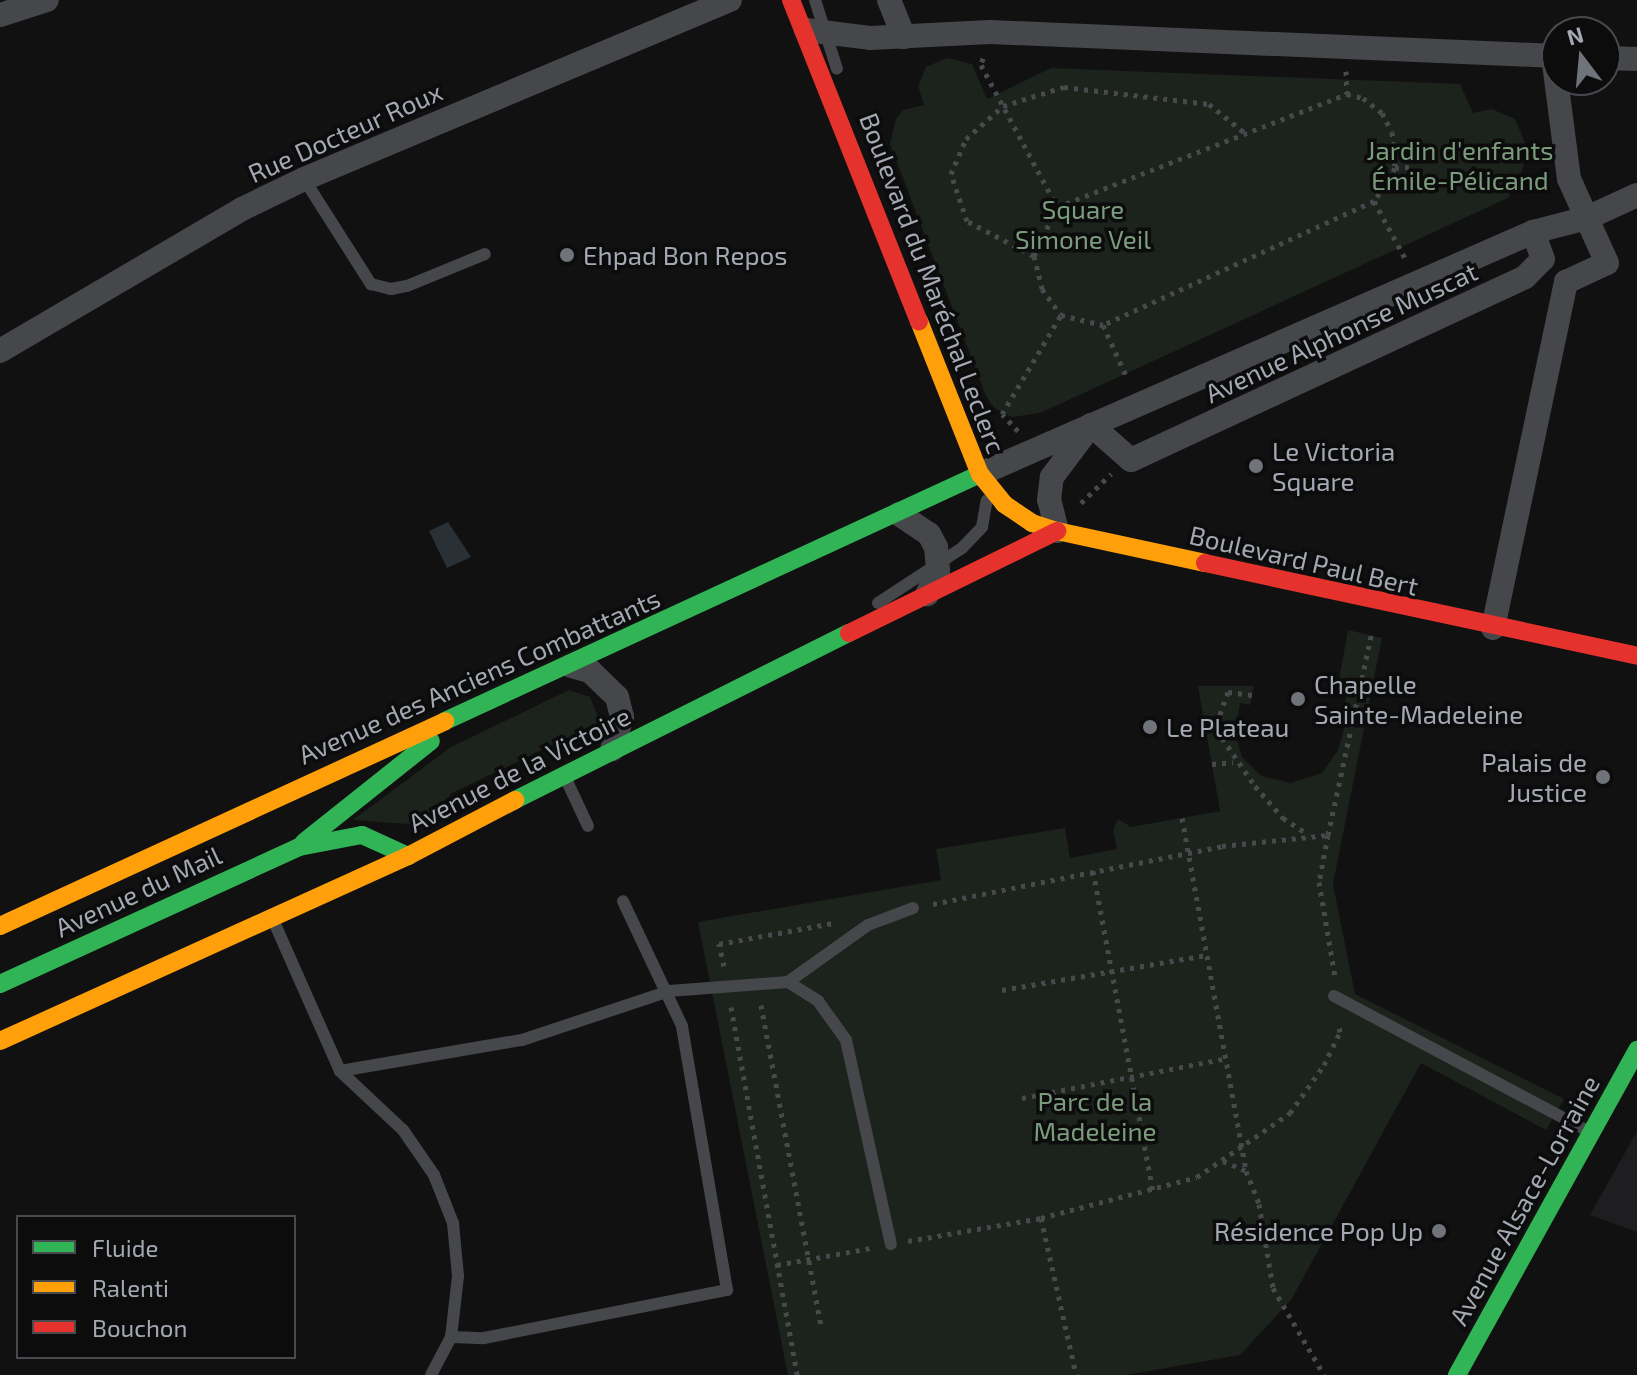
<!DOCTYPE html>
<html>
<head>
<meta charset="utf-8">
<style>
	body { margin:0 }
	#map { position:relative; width:1637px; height:1375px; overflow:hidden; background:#111112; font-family:"Exo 2",sans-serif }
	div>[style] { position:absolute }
	.built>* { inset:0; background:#1e1e20 }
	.green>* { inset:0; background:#1c221c }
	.water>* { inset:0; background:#293136 }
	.path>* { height:5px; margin-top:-2.5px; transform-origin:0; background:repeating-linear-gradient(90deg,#47494c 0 4px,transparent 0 10px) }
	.lane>* { height:12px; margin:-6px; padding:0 6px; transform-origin:6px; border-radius:6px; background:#46474a }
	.street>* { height:24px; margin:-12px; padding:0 12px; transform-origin:12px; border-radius:12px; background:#46474a }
	.fast>* { height:18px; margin:-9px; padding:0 9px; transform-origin:9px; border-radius:9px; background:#30b455 }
	.slow>* { height:18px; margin:-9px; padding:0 9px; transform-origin:9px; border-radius:9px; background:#ff9f0a }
	.jam>* { height:18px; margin:-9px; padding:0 9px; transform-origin:9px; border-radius:9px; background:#e5322d }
	.dots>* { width:22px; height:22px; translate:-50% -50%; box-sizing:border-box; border:4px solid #0c0c0d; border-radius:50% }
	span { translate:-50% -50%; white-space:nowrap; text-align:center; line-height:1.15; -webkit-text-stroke:7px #0c0c0d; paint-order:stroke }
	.street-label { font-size:26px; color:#a3a8b2 }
	.park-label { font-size:26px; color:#7b9c7c }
	.poi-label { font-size:26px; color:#a3a8b2 }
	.left { translate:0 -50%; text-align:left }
	.right { translate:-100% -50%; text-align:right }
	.legend { position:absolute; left:16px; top:1215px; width:280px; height:144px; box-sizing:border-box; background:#0c0c0d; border:2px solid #484a4f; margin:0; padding:10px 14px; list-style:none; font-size:24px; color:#a3a8b2 }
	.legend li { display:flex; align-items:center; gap:16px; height:40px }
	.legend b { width:40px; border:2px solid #484a4f }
	.north { position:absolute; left:1541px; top:16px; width:80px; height:80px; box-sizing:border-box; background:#0c0c0d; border:2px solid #484a4f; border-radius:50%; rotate:344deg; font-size:22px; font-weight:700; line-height:32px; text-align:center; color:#a3a8b2 }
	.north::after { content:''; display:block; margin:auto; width:28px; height:36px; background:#70737a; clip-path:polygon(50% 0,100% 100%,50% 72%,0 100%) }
</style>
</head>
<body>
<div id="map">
	<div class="built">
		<i style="clip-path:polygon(1637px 1131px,1637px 1232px,1590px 1215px)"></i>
	</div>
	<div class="green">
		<i style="clip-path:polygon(947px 58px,972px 64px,987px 99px,1051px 68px,1460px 84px,1473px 113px,1492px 109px,1515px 119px,1529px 152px,1520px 175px,1506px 185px,1510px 197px,1040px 413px,1012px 417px,993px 407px,986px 396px,890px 144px,896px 119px,903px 110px,924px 105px,918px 86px,926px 67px)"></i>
		<i style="clip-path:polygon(1348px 630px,1382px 638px,1333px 884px,1355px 994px,1564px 1099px,1546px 1130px,1421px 1063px,1291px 1300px,1240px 1355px,1126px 1375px,788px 1375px,698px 922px,941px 880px,936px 849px,1065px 828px,1070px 858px,1117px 849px,1113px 830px,1118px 819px,1131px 827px,1220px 811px,1198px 686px,1254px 686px,1250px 705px,1240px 703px,1235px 732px,1242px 757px,1261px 776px,1291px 783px,1322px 773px,1338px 750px,1349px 712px,1344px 710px,1348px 687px,1338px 685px)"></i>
		<i style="clip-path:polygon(569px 690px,590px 697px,600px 722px,452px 793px,422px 825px,353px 820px,451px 747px)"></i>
	</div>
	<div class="water">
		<i style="clip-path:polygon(448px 522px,471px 557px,447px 568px,429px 531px)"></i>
	</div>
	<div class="path">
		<i style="left:983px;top:58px;width:7px;rotate:106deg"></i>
		<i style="left:981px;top:65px;width:161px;rotate:61.8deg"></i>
		<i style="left:1057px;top:207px;width:54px;rotate:115.1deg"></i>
		<i style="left:1034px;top:256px;width:34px;rotate:76deg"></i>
		<i style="left:1042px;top:289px;width:32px;rotate:54deg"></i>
		<i style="left:1061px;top:315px;width:43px;rotate:13.4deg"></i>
		<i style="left:1346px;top:71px;width:23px;rotate:88deg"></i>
		<i style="left:1395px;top:168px;width:14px;rotate:-4deg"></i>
		<i style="left:1374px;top:201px;width:67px;rotate:61.5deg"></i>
		<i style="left:1057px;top:207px;width:311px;rotate:-21.3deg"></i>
		<i style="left:1347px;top:94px;width:16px;rotate:14deg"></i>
		<i style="left:1363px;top:98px;width:24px;rotate:38deg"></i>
		<i style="left:1382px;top:113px;width:21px;rotate:62deg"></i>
		<i style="left:1392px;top:132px;width:36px;rotate:85deg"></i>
		<i style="left:1395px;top:168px;width:39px;rotate:122deg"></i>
		<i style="left:1374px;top:201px;width:298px;rotate:155.4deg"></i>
		<i style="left:1103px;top:325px;width:60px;rotate:65.6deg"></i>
		<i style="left:1034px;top:256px;width:76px;rotate:-152.4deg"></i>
		<i style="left:967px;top:221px;width:50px;rotate:-108.8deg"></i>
		<i style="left:951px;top:174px;width:38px;rotate:-67deg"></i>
		<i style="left:966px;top:139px;width:50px;rotate:-41.7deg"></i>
		<i style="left:1003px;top:106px;width:64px;rotate:-17.3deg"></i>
		<i style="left:1064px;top:87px;width:146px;rotate:6.7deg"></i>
		<i style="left:1209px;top:104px;width:48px;rotate:39deg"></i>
		<i style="left:1018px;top:431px;width:23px;rotate:-133deg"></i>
		<i style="left:1002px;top:414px;width:115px;rotate:-59.2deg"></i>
		<i style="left:1081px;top:503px;width:42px;rotate:-44deg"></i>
		<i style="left:1252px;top:695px;width:24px;rotate:-173deg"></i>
		<i style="left:1228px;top:692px;width:27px;rotate:110deg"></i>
		<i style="left:1219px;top:717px;width:21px;rotate:82deg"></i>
		<i style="left:1222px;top:738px;width:58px;rotate:55.5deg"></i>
		<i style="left:1255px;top:786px;width:43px;rotate:48.8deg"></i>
		<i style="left:1283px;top:818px;width:30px;rotate:33deg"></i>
		<i style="left:1212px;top:764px;width:21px;rotate:-5deg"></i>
		<i style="left:1182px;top:818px;width:359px;rotate:79.7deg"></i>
		<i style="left:1246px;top:1171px;width:35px;rotate:68deg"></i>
		<i style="left:1259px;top:1204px;width:85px;rotate:80.5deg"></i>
		<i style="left:1273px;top:1288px;width:101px;rotate:59.6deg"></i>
		<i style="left:1328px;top:835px;width:208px;rotate:-77.8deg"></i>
		<i style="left:1093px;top:871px;width:326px;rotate:79.4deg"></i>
		<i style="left:933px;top:904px;width:295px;rotate:-11.3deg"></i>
		<i style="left:1222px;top:846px;width:107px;rotate:-5.9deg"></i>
		<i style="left:1328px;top:835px;width:48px;rotate:100.8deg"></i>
		<i style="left:1319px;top:882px;width:96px;rotate:80.4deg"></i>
		<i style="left:724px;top:966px;width:23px;rotate:-103deg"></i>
		<i style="left:719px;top:944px;width:116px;rotate:-10.4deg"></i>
		<i style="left:1002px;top:990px;width:208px;rotate:-9.7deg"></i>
		<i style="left:761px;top:1005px;width:327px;rotate:79.4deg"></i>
		<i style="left:731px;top:1007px;width:374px;rotate:79.8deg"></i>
		<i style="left:1022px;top:1098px;width:209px;rotate:-11deg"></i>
		<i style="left:1223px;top:1161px;width:25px;rotate:23deg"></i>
		<i style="left:1041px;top:1218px;width:161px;rotate:77.4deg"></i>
		<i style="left:908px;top:1241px;width:135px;rotate:-9.8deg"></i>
		<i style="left:1041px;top:1218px;width:161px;rotate:-14.7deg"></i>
		<i style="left:1197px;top:1177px;width:113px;rotate:-34.5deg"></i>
		<i style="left:1290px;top:1113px;width:59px;rotate:-54.7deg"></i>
		<i style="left:1324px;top:1065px;width:37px;rotate:-64deg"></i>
		<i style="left:1340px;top:1032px;width:10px;rotate:-101deg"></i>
		<i style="left:777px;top:1265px;width:96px;rotate:-10.3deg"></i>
	</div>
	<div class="lane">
		<i style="left:815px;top:0;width:72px;rotate:72.3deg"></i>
		<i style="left:304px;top:179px;width:125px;rotate:57.5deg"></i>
		<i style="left:371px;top:284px;width:21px;rotate:14deg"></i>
		<i style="left:391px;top:289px;width:16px;rotate:-11deg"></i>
		<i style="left:407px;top:286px;width:84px;rotate:-22.3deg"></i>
		<i style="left:878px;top:603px;width:100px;rotate:-33.2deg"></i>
		<i style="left:962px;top:548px;width:29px;rotate:-46deg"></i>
		<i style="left:982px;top:527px;width:27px;rotate:-80deg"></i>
		<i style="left:565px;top:777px;width:54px;rotate:64.9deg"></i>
		<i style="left:274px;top:922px;width:163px;rotate:66.1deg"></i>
		<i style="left:340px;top:1071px;width:86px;rotate:43.1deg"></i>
		<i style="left:403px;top:1130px;width:55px;rotate:55.4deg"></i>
		<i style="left:434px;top:1175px;width:52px;rotate:68.4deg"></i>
		<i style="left:453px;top:1223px;width:53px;rotate:84.6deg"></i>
		<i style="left:458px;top:1276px;width:61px;rotate:96.5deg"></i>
		<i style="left:451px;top:1337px;width:33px;rotate:2deg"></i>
		<i style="left:484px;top:1338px;width:248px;rotate:-11.2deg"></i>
		<i style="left:727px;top:1290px;width:268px;rotate:-99.7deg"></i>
		<i style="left:682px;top:1026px;width:138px;rotate:-115.3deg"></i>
		<i style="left:788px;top:982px;width:36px;rotate:32deg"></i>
		<i style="left:818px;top:1001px;width:48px;rotate:54.3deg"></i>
		<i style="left:846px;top:1040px;width:209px;rotate:77.6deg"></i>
		<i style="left:1334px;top:996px;width:285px;rotate:28deg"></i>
		<i style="left:340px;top:1071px;width:185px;rotate:-9.7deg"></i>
		<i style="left:522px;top:1040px;width:155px;rotate:-18.4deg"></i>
		<i style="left:669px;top:991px;width:119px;rotate:-4.3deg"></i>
		<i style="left:788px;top:982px;width:98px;rotate:-35.5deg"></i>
		<i style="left:868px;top:925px;width:48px;rotate:-20.7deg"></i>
		<i style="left:431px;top:1375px;width:43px;rotate:-62.2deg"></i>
	</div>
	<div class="street">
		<i style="left:889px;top:0;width:40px;rotate:68deg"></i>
		<i style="left:0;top:15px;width:49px;rotate:-17.7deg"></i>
		<i style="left:806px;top:30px;width:64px;rotate:7.1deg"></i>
		<i style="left:870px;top:38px;width:120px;rotate:-2.9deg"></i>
		<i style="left:990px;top:32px;width:568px;rotate:2.42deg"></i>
		<i style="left:1605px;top:58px;width:32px;rotate:2deg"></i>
		<i style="left:0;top:351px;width:281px;rotate:-30.4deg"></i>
		<i style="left:242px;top:209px;width:69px;rotate:-25.8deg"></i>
		<i style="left:304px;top:179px;width:462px;rotate:-22.8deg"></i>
		<i style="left:980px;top:474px;width:604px;rotate:-23.63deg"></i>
		<i style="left:1533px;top:232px;width:56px;rotate:-14.5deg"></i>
		<i style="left:1587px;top:218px;width:55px;rotate:-24.7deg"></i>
		<i style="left:899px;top:514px;width:36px;rotate:34deg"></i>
		<i style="left:929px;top:534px;width:15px;rotate:62deg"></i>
		<i style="left:936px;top:547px;width:25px;rotate:85deg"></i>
		<i style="left:938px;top:572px;width:25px;rotate:116deg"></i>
		<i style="left:1057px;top:531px;width:32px;rotate:-104deg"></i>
		<i style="left:1049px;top:500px;width:23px;rotate:-83deg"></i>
		<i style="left:1052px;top:477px;width:65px;rotate:-53.1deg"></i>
		<i style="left:1091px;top:425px;width:53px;rotate:41.2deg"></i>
		<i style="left:1131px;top:460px;width:434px;rotate:-24.9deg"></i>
		<i style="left:1525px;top:277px;width:25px;rotate:-45deg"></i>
		<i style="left:1543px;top:259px;width:29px;rotate:-110deg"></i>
		<i style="left:1493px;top:628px;width:354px;rotate:-78.1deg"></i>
		<i style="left:1566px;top:282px;width:45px;rotate:-24.9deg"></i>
		<i style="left:1607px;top:263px;width:92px;rotate:-114.3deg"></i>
		<i style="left:1569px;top:179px;width:125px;rotate:-97.4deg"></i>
		<i style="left:571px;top:666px;width:20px;rotate:15deg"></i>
		<i style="left:590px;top:671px;width:37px;rotate:44deg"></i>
		<i style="left:617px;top:697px;width:21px;rotate:76deg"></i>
		<i style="left:622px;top:717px;width:34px;rotate:107deg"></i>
	</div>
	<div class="fast">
		<i style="left:445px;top:721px;width:589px;rotate:-24.78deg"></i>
		<i style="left:515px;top:800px;width:373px;rotate:-26.6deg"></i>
		<i style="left:304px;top:842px;width:162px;rotate:-38.5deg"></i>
		<i style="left:0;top:984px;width:329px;rotate:-24.6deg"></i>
		<i style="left:299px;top:847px;width:64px;rotate:-10.8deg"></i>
		<i style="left:362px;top:835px;width:51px;rotate:24.5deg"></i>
		<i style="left:1457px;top:1375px;width:372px;rotate:-61deg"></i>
	</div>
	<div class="slow">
		<i style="left:919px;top:321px;width:165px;rotate:68.3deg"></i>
		<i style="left:980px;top:474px;width:38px;rotate:51deg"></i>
		<i style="left:1004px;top:504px;width:34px;rotate:34deg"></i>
		<i style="left:1032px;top:523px;width:26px;rotate:18deg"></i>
		<i style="left:1057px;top:531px;width:151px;rotate:12.2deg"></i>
		<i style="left:0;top:926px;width:490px;rotate:-24.7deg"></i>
		<i style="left:0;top:1041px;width:448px;rotate:-24.4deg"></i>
		<i style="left:408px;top:856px;width:121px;rotate:-27.6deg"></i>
	</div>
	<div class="jam">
		<i style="left:791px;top:0;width:346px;rotate:68.3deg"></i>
		<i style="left:1205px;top:563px;width:442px;rotate:12.1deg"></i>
		<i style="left:849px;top:633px;width:232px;rotate:-26.1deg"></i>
	</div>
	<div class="dots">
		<i style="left:567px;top:255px;background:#70737a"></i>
		<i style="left:1256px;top:466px;background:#70737a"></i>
		<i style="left:1298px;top:699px;background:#70737a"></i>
		<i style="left:1150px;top:727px;background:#70737a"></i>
		<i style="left:1603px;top:777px;background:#70737a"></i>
		<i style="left:1439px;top:1231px;background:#70737a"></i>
	</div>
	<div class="street-label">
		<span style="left:345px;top:132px;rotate:-24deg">Rue Docteur Roux</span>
		<span style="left:933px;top:283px;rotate:69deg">Boulevard du Maréchal Leclerc</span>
		<span style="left:1341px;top:332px;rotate:-25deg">Avenue Alphonse Muscat</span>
		<span style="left:1304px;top:560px;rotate:13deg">Boulevard Paul Bert</span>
		<span style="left:479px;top:676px;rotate:-24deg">Avenue des Anciens Combattants</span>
		<span style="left:519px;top:769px;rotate:-27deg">Avenue de la Victoire</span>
		<span style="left:138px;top:891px;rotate:-25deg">Avenue du Mail</span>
		<span style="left:1524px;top:1200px;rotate:-61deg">Avenue Alsace-Lorraine</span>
	</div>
	<div class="park-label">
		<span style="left:1460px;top:165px">Jardin d'enfants<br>Émile-Pélicand</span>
		<span style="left:1083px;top:224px">Square<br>Simone Veil</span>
		<span style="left:1095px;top:1116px">Parc de la<br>Madeleine</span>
	</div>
	<div class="poi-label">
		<span class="left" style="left:583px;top:255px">Ehpad Bon Repos</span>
		<span class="left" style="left:1272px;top:466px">Le Victoria<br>Square</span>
		<span class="left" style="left:1314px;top:699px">Chapelle<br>Sainte-Madeleine</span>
		<span class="left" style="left:1166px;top:727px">Le Plateau</span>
		<span class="right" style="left:1587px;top:777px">Palais de<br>Justice</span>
		<span class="right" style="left:1423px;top:1231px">Résidence Pop Up</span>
	</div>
	<ul class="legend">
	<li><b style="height:10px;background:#30b455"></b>Fluide</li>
	<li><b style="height:10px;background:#ff9f0a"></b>Ralenti</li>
	<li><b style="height:10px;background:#e5322d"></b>Bouchon</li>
	</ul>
	<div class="north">N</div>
</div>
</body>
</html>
